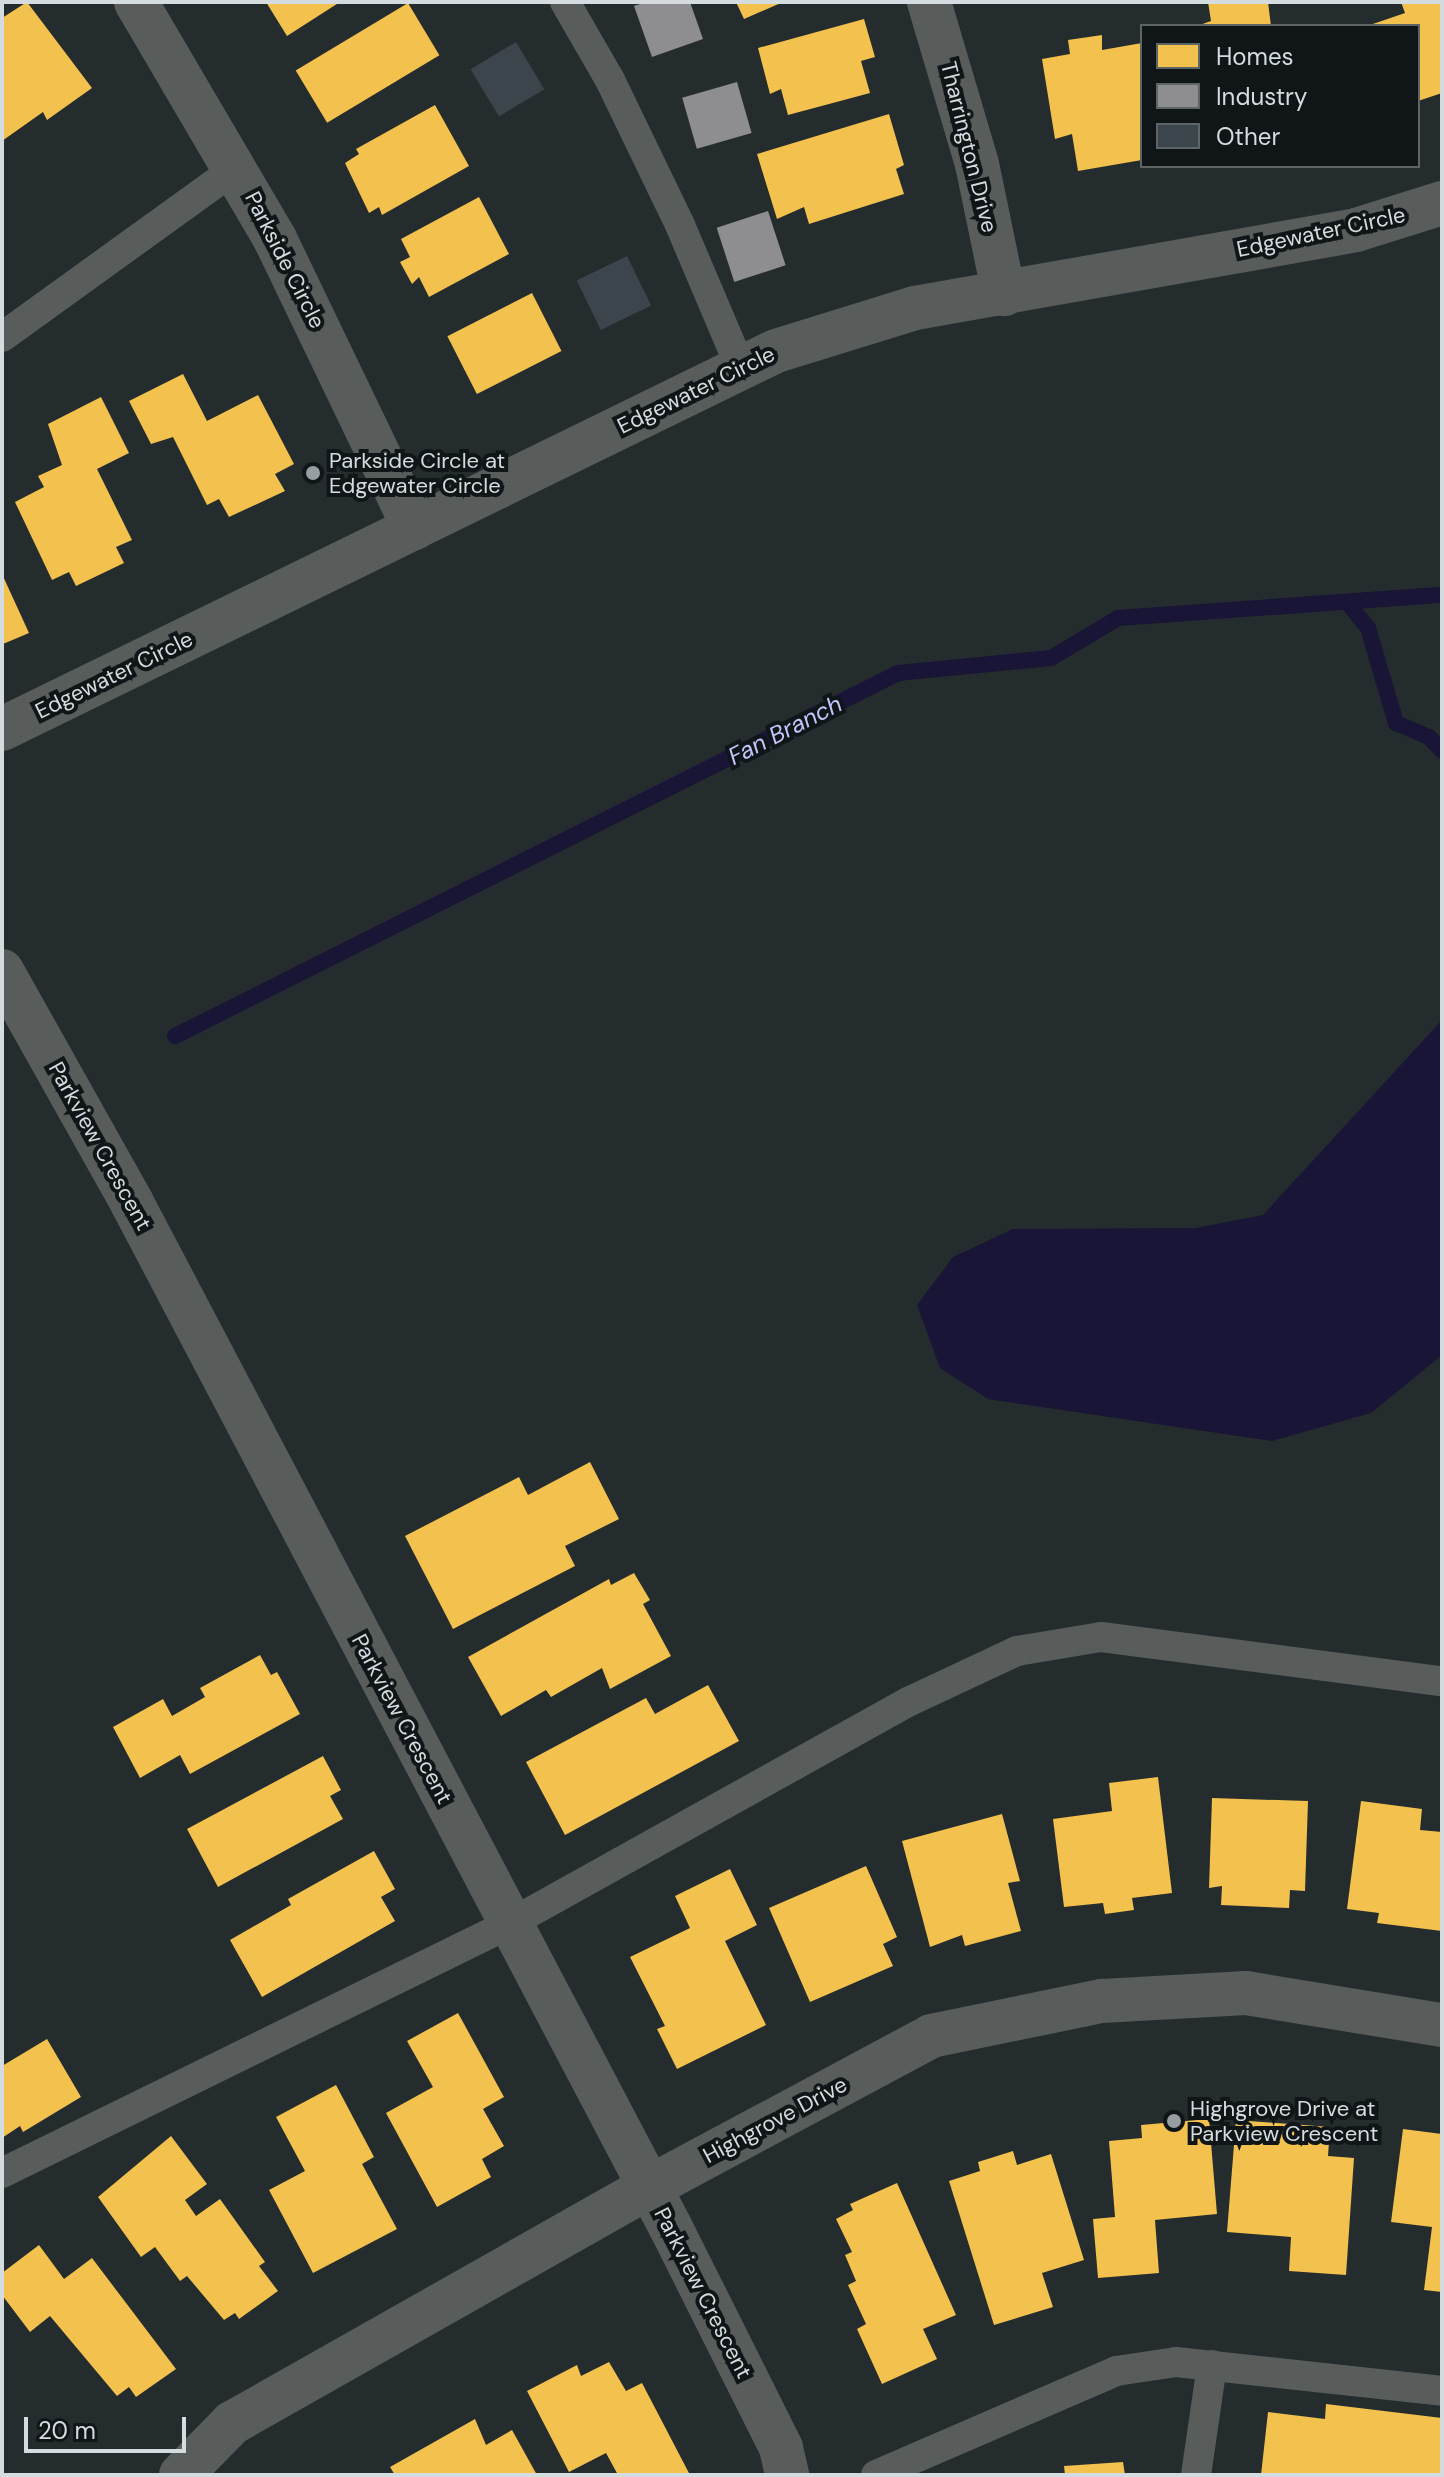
<!DOCTYPE html>
<html>
<head>
<meta charset="utf-8">
<style>
	body { margin:0 }
	#map { position:relative; width:1444px; height:2477px; overflow:hidden; background:#252c2e; font-family:"DM Sans",sans-serif }
	div>[style] { position:absolute }
	.water>* { inset:0; background:#181536 }
	.homes>* { inset:0; background:#f2c14e; transform-origin:0 0 }
	.industry>* { inset:0; background:#8d8d92; transform-origin:0 0 }
	.stream>* { height:16px; margin:-8px; padding:0 8px; transform-origin:8px; border-radius:8px; background:#181536 }
	.building>* { inset:0; background:#3c454c; transform-origin:0 0 }
	.service>* { height:30px; margin:-15px; padding:0 15px; transform-origin:15px; border-radius:15px; background:#585c5b }
	.minor>* { height:44px; margin:-22px; padding:0 22px; transform-origin:22px; border-radius:22px; background:#585c5b }
	.dots>* { width:22px; height:22px; translate:-50% -50%; box-sizing:border-box; border:4px solid #101517; border-radius:50% }
	span { translate:-50% -50%; white-space:nowrap; text-align:center; line-height:1.15; -webkit-text-stroke:8px #101517; paint-order:stroke }
	.street-label { font-size:22px; color:#d4dcdf }
	.poi-label { font-size:22px; color:#d4dcdf }
	.left { translate:0 -50%; text-align:left }
	.water-label { font-size:24px; color:#c4c5fe; font-style:italic }
	.frame { position:absolute; inset:0; border:4px solid #d4dcdf; pointer-events:none }
	.legend { position:absolute; left:1140px; top:24px; width:280px; height:144px; box-sizing:border-box; background:#101517; border:2px solid #5e6567; margin:0; padding:10px 14px; list-style:none; font-size:24px; color:#d4dcdf }
	.legend li { display:flex; align-items:center; gap:16px; height:40px }
	.legend b { width:40px; border:2px solid #5e6567 }
	.scale { position:absolute; left:24px; top:2417px; width:162px; height:36px; box-sizing:border-box; border:4px solid #d4dcdf; border-top:0; padding-left:10px; font-size:24px; line-height:28px; white-space:nowrap; color:#d4dcdf; -webkit-text-stroke:6px #101517; paint-order:stroke }
</style>
</head>
<body>
<div id="map">
	<div class="water">
		<i style="clip-path:polygon(1442px 1020px,1442px 1355px,1371px 1413px,1272px 1441px,988px 1399px,940px 1368px,917px 1305px,953px 1257px,1013px 1229px,1196px 1228px,1263px 1215px)"></i>
	</div>
	<div class="homes">
		<i style="clip-path:polygon(27px 2px,92px 88px,47px 120px,43px 112px,2px 141px,2px 18px)"></i>
		<i style="clip-path:polygon(266px 2px,340px 2px,287px 36px)"></i>
		<i style="clip-path:polygon(736px 2px,783px 2px,744px 19px)"></i>
		<i style="clip-path:polygon(1208px 2px,1268px 2px,1271px 26px,1197px 26px,1211px 21px)"></i>
		<i style="clip-path:polygon(1401px 2px,1442px 2px,1442px 93px,1418px 101px,1418px 26px,1367px 26px,1405px 13px)"></i>
		<i style="left:408px;top:3px;width:61px;height:131px;rotate:59deg"></i>
		<i style="clip-path:polygon(864px 19px,875px 57px,861px 61px,870px 93px,788px 115px,781px 89px,770px 94px,758px 48px)"></i>
		<i style="clip-path:polygon(1102px 35px,1102px 50px,1142px 43px,1142px 160px,1078px 171px,1072px 134px,1055px 139px,1042px 59px,1070px 54px,1068px 40px)"></i>
		<i style="clip-path:polygon(435px 105px,469px 166px,382px 215px,379px 207px,369px 213px,345px 163px,359px 154px,356px 149px)"></i>
		<i style="clip-path:polygon(889px 114px,904px 165px,896px 169px,904px 194px,809px 224px,804px 207px,777px 219px,757px 154px)"></i>
		<i style="clip-path:polygon(479px 197px,509px 254px,429px 297px,419px 277px,412px 284px,400px 262px,410px 257px,401px 239px)"></i>
		<i style="left:532px;top:293px;width:65px;height:95px;rotate:63deg"></i>
		<i style="clip-path:polygon(183px 374px,207px 421px,258px 395px,294px 464px,275px 474px,285px 491px,229px 517px,219px 499px,207px 505px,173px 437px,151px 444px,129px 401px)"></i>
		<i style="clip-path:polygon(101px 397px,129px 453px,97px 469px,132px 540px,116px 547px,124px 563px,76px 586px,69px 572px,52px 580px,15px 502px,44px 487px,38px 476px,62px 465px,48px 424px)"></i>
		<i style="clip-path:polygon(2px 574px,29px 633px,3px 644px,2px 640px)"></i>
		<i style="clip-path:polygon(590px 1462px,619px 1519px,565px 1546px,575px 1566px,453px 1629px,405px 1536px,519px 1477px,528px 1495px)"></i>
		<i style="clip-path:polygon(634px 1573px,650px 1600px,643px 1604px,671px 1656px,610px 1689px,602px 1668px,551px 1697px,546px 1690px,501px 1716px,468px 1657px,609px 1579px,611px 1585px)"></i>
		<i style="clip-path:polygon(260px 1655px,271px 1675px,277px 1672px,300px 1714px,190px 1774px,180px 1755px,140px 1778px,113px 1727px,163px 1699px,172px 1716px,205px 1697px,200px 1688px)"></i>
		<i style="clip-path:polygon(708px 1685px,739px 1741px,565px 1835px,526px 1762px,646px 1698px,655px 1714px)"></i>
		<i style="clip-path:polygon(323px 1756px,341px 1790px,330px 1796px,343px 1819px,218px 1887px,187px 1829px)"></i>
		<i style="clip-path:polygon(1158px 1777px,1172px 1893px,1132px 1898px,1134px 1910px,1105px 1914px,1103px 1903px,1064px 1907px,1053px 1819px,1112px 1811px,1109px 1783px)"></i>
		<i style="clip-path:polygon(1212px 1798px,1308px 1801px,1305px 1891px,1290px 1890px,1289px 1908px,1221px 1905px,1222px 1886px,1209px 1888px)"></i>
		<i style="clip-path:polygon(1361px 1801px,1422px 1809px,1420px 1830px,1442px 1832px,1442px 1931px,1377px 1923px,1379px 1913px,1347px 1909px)"></i>
		<i style="clip-path:polygon(1002px 1814px,1020px 1881px,1008px 1883px,1021px 1931px,965px 1946px,962px 1935px,930px 1947px,902px 1841px)"></i>
		<i style="clip-path:polygon(374px 1851px,395px 1889px,381px 1897px,395px 1921px,262px 1997px,230px 1940px,291px 1905px,288px 1899px)"></i>
		<i style="clip-path:polygon(866px 1866px,897px 1937px,883px 1944px,893px 1966px,810px 2002px,769px 1908px)"></i>
		<i style="clip-path:polygon(730px 1869px,757px 1925px,725px 1941px,766px 2025px,677px 2069px,657px 2029px,665px 2026px,630px 1957px,690px 1928px,675px 1896px)"></i>
		<i style="clip-path:polygon(458px 2013px,504px 2097px,483px 2109px,504px 2146px,482px 2159px,491px 2177px,437px 2207px,386px 2113px,433px 2087px,407px 2041px)"></i>
		<i style="clip-path:polygon(47px 2039px,81px 2097px,23px 2132px,20px 2126px,2px 2138px,2px 2066px)"></i>
		<i style="clip-path:polygon(336px 2085px,374px 2157px,362px 2164px,397px 2229px,313px 2273px,269px 2190px,305px 2171px,276px 2117px)"></i>
		<i style="clip-path:polygon(1209px 2119px,1217px 2214px,1155px 2220px,1159px 2273px,1098px 2278px,1093px 2219px,1115px 2217px,1109px 2141px,1142px 2138px,1141px 2125px)"></i>
		<i style="clip-path:polygon(1236px 2120px,1330px 2127px,1328px 2156px,1354px 2158px,1346px 2275px,1289px 2271px,1291px 2237px,1227px 2232px)"></i>
		<i style="clip-path:polygon(1403px 2129px,1442px 2134px,1442px 2292px,1424px 2290px,1432px 2227px,1391px 2222px)"></i>
		<i style="clip-path:polygon(171px 2136px,207px 2184px,185px 2200px,196px 2216px,220px 2199px,265px 2262px,259px 2266px,278px 2291px,239px 2319px,235px 2313px,224px 2320px,187px 2276px,180px 2281px,155px 2247px,141px 2257px,98px 2197px)"></i>
		<i style="clip-path:polygon(1013px 2151px,1017px 2165px,1051px 2154px,1084px 2260px,1042px 2273px,1053px 2307px,994px 2325px,949px 2181px,980px 2171px,978px 2162px)"></i>
		<i style="clip-path:polygon(897px 2183px,956px 2315px,923px 2329px,937px 2359px,882px 2384px,857px 2329px,866px 2324px,848px 2285px,856px 2281px,845px 2255px,852px 2252px,836px 2219px,853px 2210px,850px 2204px)"></i>
		<i style="clip-path:polygon(39px 2245px,64px 2279px,92px 2258px,176px 2369px,136px 2397px,129px 2387px,117px 2396px,50px 2316px,30px 2332px,2px 2295px,2px 2273px)"></i>
		<i style="clip-path:polygon(609px 2362px,626px 2391px,642px 2383px,690px 2475px,618px 2475px,606px 2453px,569px 2472px,527px 2391px,577px 2365px,581px 2376px)"></i>
		<i style="clip-path:polygon(1326px 2404px,1442px 2418px,1442px 2475px,1261px 2475px,1268px 2412px,1325px 2419px)"></i>
		<i style="clip-path:polygon(475px 2419px,486px 2445px,512px 2430px,537px 2475px,395px 2475px,390px 2467px)"></i>
		<i style="clip-path:polygon(1123px 2462px,1125px 2475px,1065px 2475px,1064px 2466px)"></i>
	</div>
	<div class="industry">
		<i style="clip-path:polygon(646px 2px,690px 2px,703px 39px,652px 57px,634px 6px)"></i>
		<i style="left:737px;top:82px;width:53px;height:57px;rotate:74deg"></i>
		<i style="left:768px;top:211px;width:57px;height:54px;rotate:72deg"></i>
	</div>
	<div class="stream">
		<i style="left:1347px;top:602px;width:33px;rotate:51deg"></i>
		<i style="left:1368px;top:628px;width:99px;rotate:73.6deg"></i>
		<i style="left:1396px;top:723px;width:36px;rotate:23deg"></i>
		<i style="left:1429px;top:737px;width:19px;rotate:47deg"></i>
		<i style="left:175px;top:1036px;width:809px;rotate:-26.66deg"></i>
		<i style="left:898px;top:673px;width:154px;rotate:-5.6deg"></i>
		<i style="left:1051px;top:658px;width:78px;rotate:-30.8deg"></i>
		<i style="left:1118px;top:618px;width:325px;rotate:-4.1deg"></i>
	</div>
	<div class="building">
		<i style="left:516px;top:42px;width:55px;height:53px;rotate:59deg"></i>
		<i style="left:627px;top:256px;width:55px;height:56px;rotate:64deg"></i>
	</div>
	<div class="service">
		<i style="left:565px;top:2px;width:90px;rotate:60deg"></i>
		<i style="left:610px;top:80px;width:161px;rotate:64.2deg"></i>
		<i style="left:680px;top:225px;width:156px;rotate:67deg"></i>
		<i style="left:2px;top:337px;width:291px;rotate:-35.8deg"></i>
		<i style="left:2px;top:2173px;width:565px;rotate:-26.16deg"></i>
		<i style="left:509px;top:1924px;width:457px;rotate:-29.1deg"></i>
		<i style="left:908px;top:1702px;width:120px;rotate:-25.1deg"></i>
		<i style="left:1017px;top:1651px;width:85px;rotate:-9.5deg"></i>
		<i style="left:1101px;top:1637px;width:344px;rotate:7.4deg"></i>
		<i style="left:876px;top:2475px;width:262px;rotate:-23.4deg"></i>
		<i style="left:1116px;top:2371px;width:61px;rotate:-8.5deg"></i>
		<i style="left:1176px;top:2362px;width:268px;rotate:6.2deg"></i>
		<i style="left:1196px;top:2475px;width:111px;rotate:-81.7deg"></i>
	</div>
	<div class="minor">
		<i style="left:136px;top:2px;width:275px;rotate:59.6deg"></i>
		<i style="left:275px;top:239px;width:321px;rotate:64.3deg"></i>
		<i style="left:929px;top:2px;width:169px;rotate:73.5deg"></i>
		<i style="left:977px;top:164px;width:133px;rotate:78.3deg"></i>
		<i style="left:2px;top:729px;width:861px;rotate:-26.03deg"></i>
		<i style="left:776px;top:351px;width:145px;rotate:-17.2deg"></i>
		<i style="left:915px;top:308px;width:448px;rotate:-10deg"></i>
		<i style="left:1356px;top:230px;width:90px;rotate:-17.4deg"></i>
		<i style="left:2px;top:971px;width:266px;rotate:60.7deg"></i>
		<i style="left:132px;top:1203px;width:1156px;rotate:62.26deg"></i>
		<i style="left:670px;top:2226px;width:248px;rotate:63.4deg"></i>
		<i style="left:781px;top:2448px;width:28px;rotate:77deg"></i>
		<i style="left:181px;top:2475px;width:73px;rotate:-45.6deg"></i>
		<i style="left:232px;top:2423px;width:478px;rotate:-29.5deg"></i>
		<i style="left:648px;top:2188px;width:321px;rotate:-28.2deg"></i>
		<i style="left:931px;top:2036px;width:175px;rotate:-11.6deg"></i>
		<i style="left:1102px;top:2001px;width:144px;rotate:-3.2deg"></i>
		<i style="left:1246px;top:1993px;width:199px;rotate:9.3deg"></i>
	</div>
	<div class="dots">
		<i style="left:313px;top:473px;background:#979ea1"></i>
		<i style="left:1174px;top:2121px;background:#979ea1"></i>
	</div>
	<div class="street-label">
		<span style="left:969px;top:147px;rotate:76deg">Tharrington Drive</span>
		<span style="left:1321px;top:232px;rotate:-12deg">Edgewater Circle</span>
		<span style="left:285px;top:260px;rotate:63deg">Parkside Circle</span>
		<span style="left:696px;top:390px;rotate:-26deg">Edgewater Circle</span>
		<span style="left:114px;top:675px;rotate:-26deg">Edgewater Circle</span>
		<span style="left:100px;top:1146px;rotate:61deg">Parkview Crescent</span>
		<span style="left:402px;top:1719px;rotate:62deg">Parkview Crescent</span>
		<span style="left:775px;top:2120px;rotate:-28deg">Highgrove Drive</span>
		<span style="left:703px;top:2293px;rotate:63deg">Parkview Crescent</span>
	</div>
	<div class="poi-label">
		<span class="left" style="left:329px;top:473px">Parkside Circle at<br>Edgewater Circle</span>
		<span class="left" style="left:1190px;top:2121px">Highgrove Drive at<br>Parkview Crescent</span>
	</div>
	<div class="water-label">
		<span style="left:785px;top:730px;rotate:-27deg">Fan Branch</span>
	</div>
	<div class="frame"></div>
	<ul class="legend">
	<li><b style="height:22px;background:#f2c14e"></b>Homes</li>
	<li><b style="height:22px;background:#8d8d92"></b>Industry</li>
	<li><b style="height:22px;background:#3c454c"></b>Other</li>
	</ul>
	<div class="scale">20 m</div>
</div>
</body>
</html>
